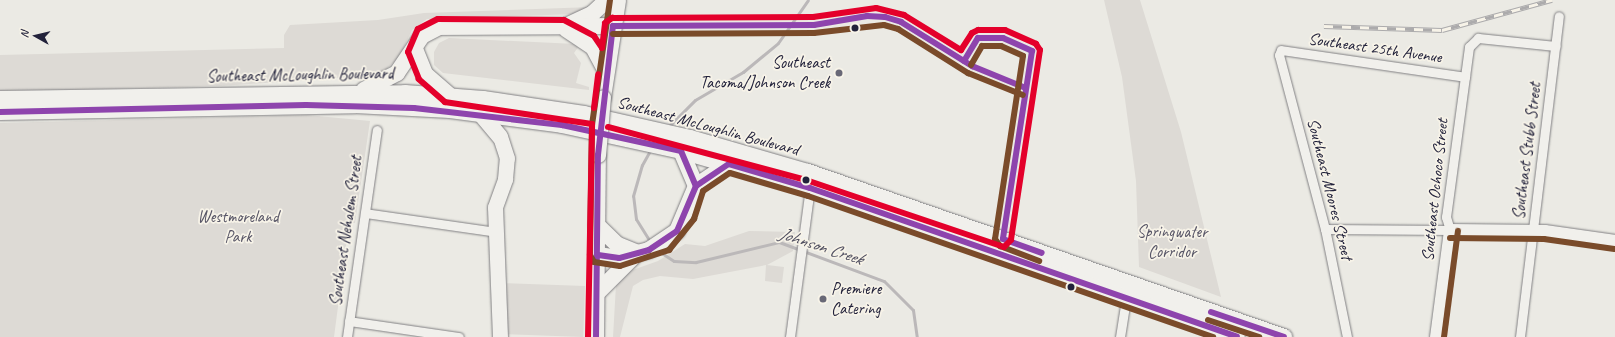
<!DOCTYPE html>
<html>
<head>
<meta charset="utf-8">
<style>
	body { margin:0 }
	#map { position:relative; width:1615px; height:337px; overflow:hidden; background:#ebeae4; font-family:Caveat,sans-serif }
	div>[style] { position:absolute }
	.green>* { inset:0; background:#dddad5; transform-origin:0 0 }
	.stream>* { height:3px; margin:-1.5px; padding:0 1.5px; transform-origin:1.5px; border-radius:1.5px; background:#bbb8b9 }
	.roads { filter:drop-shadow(0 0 1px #818083) drop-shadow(0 0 1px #818083) }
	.minor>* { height:9px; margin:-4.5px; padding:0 4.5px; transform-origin:4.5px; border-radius:4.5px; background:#f1f0ec }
	.tertiary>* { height:12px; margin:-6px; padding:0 6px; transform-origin:6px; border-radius:6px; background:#f1f0ec }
	.primary>* { height:15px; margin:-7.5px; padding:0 7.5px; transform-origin:7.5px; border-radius:7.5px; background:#f1f0ec }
	.trunk>* { height:16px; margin:-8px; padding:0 8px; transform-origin:8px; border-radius:8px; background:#f1f0ec }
	.rail>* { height:4.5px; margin-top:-2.25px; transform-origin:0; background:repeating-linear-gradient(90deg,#f7f3e8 0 9px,#acabac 0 18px); box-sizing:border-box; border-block:1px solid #acabac }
	.bridges { filter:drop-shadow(0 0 1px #818083) drop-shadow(0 0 1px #818083) }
	.primary-bridge>* { height:15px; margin:-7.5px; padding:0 7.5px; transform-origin:7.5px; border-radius:7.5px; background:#f1f0ec }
	.bus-1>* { height:6px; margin:-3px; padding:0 3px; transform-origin:3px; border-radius:3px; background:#8e44ad }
	.bus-2>* { height:6px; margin:-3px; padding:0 3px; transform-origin:3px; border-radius:3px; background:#7a4b2a }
	.bus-3>* { height:6px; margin:-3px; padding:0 3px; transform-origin:3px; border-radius:3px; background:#e4002b }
	.dots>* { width:11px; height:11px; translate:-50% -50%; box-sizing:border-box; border:2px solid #f7f3e8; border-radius:50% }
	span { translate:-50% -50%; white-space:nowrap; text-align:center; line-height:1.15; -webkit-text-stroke:3.5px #f7f3e8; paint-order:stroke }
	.street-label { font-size:17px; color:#22223b }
	.poi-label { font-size:17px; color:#22223b }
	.right { translate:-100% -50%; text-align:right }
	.left { translate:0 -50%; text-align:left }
	.park-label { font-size:17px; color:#575566 }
	.water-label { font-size:18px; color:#504f60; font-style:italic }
	.north { position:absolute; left:16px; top:16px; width:40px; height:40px; -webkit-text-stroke:3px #f7f3e8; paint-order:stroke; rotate:278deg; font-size:11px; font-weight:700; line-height:16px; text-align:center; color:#22223b }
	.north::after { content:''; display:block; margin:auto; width:14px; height:18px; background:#22223b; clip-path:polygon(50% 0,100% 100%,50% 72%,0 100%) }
</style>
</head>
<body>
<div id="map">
	<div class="green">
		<i style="clip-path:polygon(1104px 0,1140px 0,1181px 132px,1221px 297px,1139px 267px,1136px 181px,1122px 77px)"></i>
		<i style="clip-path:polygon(592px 7px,578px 14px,427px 19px,412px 30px,399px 57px,380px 75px,220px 86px,0 92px,0 55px,284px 48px,284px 35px,290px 25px,378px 20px,424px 13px)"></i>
		<i style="clip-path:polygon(449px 38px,576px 44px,579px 46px,574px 53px,581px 63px,576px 83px,589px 87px,589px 90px,443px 73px,434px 65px,434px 52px,439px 43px)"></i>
		<i style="clip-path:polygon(307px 115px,370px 121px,355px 223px,349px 223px,334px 337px,0 337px,0 123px)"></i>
		<i style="clip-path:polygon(749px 231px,795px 232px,793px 251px,767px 265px,784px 267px,782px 283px,765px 281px,766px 265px,693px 279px,660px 276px,643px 280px,633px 286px,620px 337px,613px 337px,616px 285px,627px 272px,658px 261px,685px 244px,705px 246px)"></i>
		<i style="left:585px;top:286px;width:51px;height:78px;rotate:92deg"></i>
	</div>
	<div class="stream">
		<i style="left:668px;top:127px;width:38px;rotate:-45deg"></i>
		<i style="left:695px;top:100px;width:56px;rotate:-30.3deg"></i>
		<i style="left:743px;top:72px;width:45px;rotate:-39.6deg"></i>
		<i style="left:778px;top:43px;width:52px;rotate:-55.1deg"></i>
		<i style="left:651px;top:243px;width:28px;rotate:-122deg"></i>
		<i style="left:636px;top:219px;width:23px;rotate:-97deg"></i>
		<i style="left:633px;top:196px;width:32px;rotate:-74deg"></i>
		<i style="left:642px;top:165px;width:18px;rotate:-61deg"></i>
		<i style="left:657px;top:250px;width:20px;rotate:33deg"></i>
		<i style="left:674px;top:261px;width:22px;rotate:3deg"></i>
		<i style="left:696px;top:262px;width:85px;rotate:-13.5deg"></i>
		<i style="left:779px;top:242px;width:112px;rotate:20.4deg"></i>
		<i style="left:884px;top:281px;width:41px;rotate:45deg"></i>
		<i style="left:913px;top:310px;width:27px;rotate:82deg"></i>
	</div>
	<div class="roads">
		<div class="minor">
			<i style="left:365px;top:213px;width:133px;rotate:8.2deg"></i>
			<i style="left:1325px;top:229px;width:125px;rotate:0.5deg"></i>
			<i style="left:1450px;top:230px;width:14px;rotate:-107deg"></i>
			<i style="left:1446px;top:217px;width:172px;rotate:-82.3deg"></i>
			<i style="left:1469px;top:47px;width:13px;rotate:-45deg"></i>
			<i style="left:1478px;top:38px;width:78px;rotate:5.9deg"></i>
			<i style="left:349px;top:321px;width:111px;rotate:8.3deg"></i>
			<i style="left:347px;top:337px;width:209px;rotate:-81.8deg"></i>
			<i style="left:790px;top:337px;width:150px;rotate:-82.4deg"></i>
			<i style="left:1120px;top:337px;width:38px;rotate:-81deg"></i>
			<i style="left:1347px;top:337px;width:110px;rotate:-101.5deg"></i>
			<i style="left:1325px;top:229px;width:180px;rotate:-104.8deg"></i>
			<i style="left:1279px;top:55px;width:5px;rotate:-68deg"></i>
			<i style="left:1281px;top:50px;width:186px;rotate:8.3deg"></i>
			<i style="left:1520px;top:337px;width:323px;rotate:-83.1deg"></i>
		</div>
		<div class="tertiary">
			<i style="left:1436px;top:337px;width:108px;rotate:-82.5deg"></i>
			<i style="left:1450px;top:230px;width:95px;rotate:0.6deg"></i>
			<i style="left:1545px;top:231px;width:71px;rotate:8.1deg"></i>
		</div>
		<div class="primary">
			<i style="left:603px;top:97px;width:98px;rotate:-81.2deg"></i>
			<i style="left:500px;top:337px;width:130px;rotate:-92.2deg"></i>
			<i style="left:495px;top:207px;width:30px;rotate:-70deg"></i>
			<i style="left:505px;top:179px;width:21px;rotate:-85deg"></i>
			<i style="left:507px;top:158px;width:22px;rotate:-108deg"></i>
			<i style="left:596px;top:337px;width:182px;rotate:-89.4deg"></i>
		</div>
		<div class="trunk">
			<i style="left:566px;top:26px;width:29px;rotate:-25deg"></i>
			<i style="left:592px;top:14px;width:21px;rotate:-43deg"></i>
			<i style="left:566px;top:29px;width:32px;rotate:34deg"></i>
			<i style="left:593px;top:47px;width:27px;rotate:62deg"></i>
			<i style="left:415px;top:49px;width:27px;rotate:68deg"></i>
			<i style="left:425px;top:74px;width:32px;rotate:41deg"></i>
			<i style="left:364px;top:90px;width:37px;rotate:-27deg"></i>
			<i style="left:397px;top:73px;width:45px;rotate:-56deg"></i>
			<i style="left:422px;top:36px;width:19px;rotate:-28deg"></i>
			<i style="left:439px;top:27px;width:174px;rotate:-0.3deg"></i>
			<i style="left:0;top:99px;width:405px;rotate:-0.8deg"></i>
			<i style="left:405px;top:93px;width:78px;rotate:4.4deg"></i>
			<i style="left:483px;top:99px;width:102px;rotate:8.4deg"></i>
			<i style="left:584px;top:114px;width:109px;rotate:12.8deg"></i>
			<i style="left:690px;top:138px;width:123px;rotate:16.1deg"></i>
			<i style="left:808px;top:172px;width:504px;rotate:19.12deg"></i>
			<i style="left:0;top:112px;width:355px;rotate:-1.1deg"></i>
			<i style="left:355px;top:105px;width:95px;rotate:3deg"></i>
			<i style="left:450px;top:110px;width:113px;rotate:7.6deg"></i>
			<i style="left:562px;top:125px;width:122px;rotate:12.3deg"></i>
			<i style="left:681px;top:151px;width:134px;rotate:16deg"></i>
			<i style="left:810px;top:188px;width:452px;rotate:19.2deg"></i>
			<i style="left:480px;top:113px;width:31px;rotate:50deg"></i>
			<i style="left:696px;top:186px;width:40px;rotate:-34deg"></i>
			<i style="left:597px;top:225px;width:29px;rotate:44deg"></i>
			<i style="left:618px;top:245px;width:22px;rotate:22deg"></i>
			<i style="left:598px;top:255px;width:21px;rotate:8deg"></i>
			<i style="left:619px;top:258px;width:31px;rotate:-15deg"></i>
			<i style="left:649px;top:250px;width:34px;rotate:-34deg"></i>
			<i style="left:677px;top:231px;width:49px;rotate:-67.1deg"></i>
			<i style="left:696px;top:186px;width:38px;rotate:-113deg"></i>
			<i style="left:598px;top:292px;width:52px;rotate:-45deg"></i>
		</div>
	</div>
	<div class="rail">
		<i style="left:1324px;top:26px;width:118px;rotate:1.9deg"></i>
		<i style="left:1442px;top:30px;width:114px;rotate:-15.3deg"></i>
	</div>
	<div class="bridges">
		<div class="primary-bridge">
			<i style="left:598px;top:155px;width:58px;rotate:-85.1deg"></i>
		</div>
	</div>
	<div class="bus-1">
		<i style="left:613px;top:26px;width:201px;rotate:-0.3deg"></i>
		<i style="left:814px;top:25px;width:54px;rotate:-9.6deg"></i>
		<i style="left:867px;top:16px;width:18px;rotate:3deg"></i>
		<i style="left:885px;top:17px;width:17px;rotate:17deg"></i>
		<i style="left:901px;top:22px;width:84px;rotate:31.8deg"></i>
		<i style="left:972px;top:66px;width:58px;rotate:22.2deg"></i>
		<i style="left:964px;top:61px;width:27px;rotate:-59deg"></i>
		<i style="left:978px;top:38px;width:25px"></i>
		<i style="left:1003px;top:38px;width:32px;rotate:24deg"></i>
		<i style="left:1032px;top:51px;width:190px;rotate:98.8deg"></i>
		<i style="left:1003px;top:239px;width:41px;rotate:19.7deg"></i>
		<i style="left:0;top:112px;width:306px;rotate:-1.3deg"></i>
		<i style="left:306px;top:105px;width:108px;rotate:1.6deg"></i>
		<i style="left:414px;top:108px;width:149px;rotate:6.6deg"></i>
		<i style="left:562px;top:125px;width:122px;rotate:12.3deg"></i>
		<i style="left:681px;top:151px;width:38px;rotate:67deg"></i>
		<i style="left:696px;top:186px;width:49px;rotate:112.9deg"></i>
		<i style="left:677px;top:231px;width:34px;rotate:146deg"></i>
		<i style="left:649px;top:250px;width:31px;rotate:165deg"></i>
		<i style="left:619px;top:258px;width:21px;rotate:-172deg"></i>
		<i style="left:696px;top:186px;width:40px;rotate:-34deg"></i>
		<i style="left:729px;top:164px;width:84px;rotate:16.5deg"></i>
		<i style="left:810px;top:188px;width:452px;rotate:19.2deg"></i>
		<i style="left:1211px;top:312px;width:77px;rotate:18.9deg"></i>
		<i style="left:596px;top:337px;width:182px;rotate:-89.4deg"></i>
		<i style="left:598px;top:155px;width:130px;rotate:-83.4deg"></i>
	</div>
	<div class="bus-2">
		<i style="left:610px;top:0;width:126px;rotate:98.2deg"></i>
		<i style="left:592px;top:125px;width:130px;rotate:90.9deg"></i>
		<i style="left:590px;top:255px;width:8px;rotate:60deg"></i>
		<i style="left:594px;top:262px;width:26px;rotate:9deg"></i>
		<i style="left:620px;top:266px;width:52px;rotate:-18.1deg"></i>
		<i style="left:669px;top:250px;width:40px;rotate:-51deg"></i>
		<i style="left:694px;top:219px;width:29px;rotate:-72deg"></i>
		<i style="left:703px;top:191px;width:32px;rotate:-34deg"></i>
		<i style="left:730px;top:173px;width:81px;rotate:16.4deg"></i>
		<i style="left:808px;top:196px;width:429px;rotate:19.2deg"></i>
		<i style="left:613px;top:34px;width:201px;rotate:-0.3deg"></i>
		<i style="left:814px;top:33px;width:70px;rotate:-6.5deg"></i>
		<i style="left:884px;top:25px;width:15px;rotate:16deg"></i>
		<i style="left:898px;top:29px;width:83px;rotate:32.2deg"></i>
		<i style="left:968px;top:73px;width:59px;rotate:21.8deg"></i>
		<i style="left:971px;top:65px;width:22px;rotate:-60deg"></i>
		<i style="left:982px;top:46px;width:19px"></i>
		<i style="left:1001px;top:46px;width:24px;rotate:24deg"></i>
		<i style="left:1023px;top:56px;width:185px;rotate:98.7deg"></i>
		<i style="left:995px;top:239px;width:9px;rotate:54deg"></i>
		<i style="left:1000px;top:246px;width:42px;rotate:21deg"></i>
		<i style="left:1450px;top:238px;width:94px;rotate:0.6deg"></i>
		<i style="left:1544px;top:239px;width:71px;rotate:8.1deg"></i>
		<i style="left:1208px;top:320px;width:54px;rotate:18.4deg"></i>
		<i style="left:1444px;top:337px;width:107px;rotate:-82.5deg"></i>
	</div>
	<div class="bus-3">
		<i style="left:594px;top:108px;width:34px;rotate:-83deg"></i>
		<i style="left:588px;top:337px;width:213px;rotate:-88.9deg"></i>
		<i style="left:592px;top:124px;width:149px;rotate:-171.5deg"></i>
		<i style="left:445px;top:102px;width:35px;rotate:-139deg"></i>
		<i style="left:419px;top:79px;width:29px;rotate:-112deg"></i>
		<i style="left:408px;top:52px;width:25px;rotate:-67deg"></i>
		<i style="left:418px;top:29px;width:22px;rotate:-27deg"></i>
		<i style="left:438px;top:19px;width:126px;rotate:0.5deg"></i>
		<i style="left:564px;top:20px;width:34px;rotate:28deg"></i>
		<i style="left:594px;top:36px;width:14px;rotate:56deg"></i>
		<i style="left:602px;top:48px;width:25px;rotate:-83deg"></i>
		<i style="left:605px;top:23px;width:9px;rotate:-36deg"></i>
		<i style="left:612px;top:18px;width:201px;rotate:-0.3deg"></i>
		<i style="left:813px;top:17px;width:64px;rotate:-8.1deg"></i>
		<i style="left:876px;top:8px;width:29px;rotate:14deg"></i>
		<i style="left:904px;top:15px;width:67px;rotate:31.6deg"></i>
		<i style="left:961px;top:50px;width:20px;rotate:-57deg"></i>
		<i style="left:972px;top:33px;width:7px;rotate:-27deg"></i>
		<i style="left:978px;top:30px;width:27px"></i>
		<i style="left:1005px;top:30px;width:34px;rotate:24deg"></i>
		<i style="left:1036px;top:44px;width:7px;rotate:56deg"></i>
		<i style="left:1040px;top:50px;width:192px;rotate:98.7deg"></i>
		<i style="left:1011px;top:240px;width:10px;rotate:135deg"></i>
		<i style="left:1004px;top:247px;width:209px;rotate:-161.3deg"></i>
		<i style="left:806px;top:180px;width:205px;rotate:-165deg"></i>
	</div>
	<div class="dots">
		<i style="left:855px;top:28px;background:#22223b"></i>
		<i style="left:839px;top:73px;background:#686876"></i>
		<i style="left:806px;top:180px;background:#22223b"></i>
		<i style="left:1071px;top:287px;background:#22223b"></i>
		<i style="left:823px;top:299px;background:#686876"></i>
	</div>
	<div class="street-label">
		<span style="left:1375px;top:48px;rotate:8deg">Southeast 25th Avenue</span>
		<span style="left:300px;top:75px;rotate:-1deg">Southeast McLoughlin Boulevard</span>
		<span style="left:708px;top:126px;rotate:15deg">Southeast McLoughlin Boulevard</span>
		<span style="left:1527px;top:151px;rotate:-83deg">Southeast Stubb Street</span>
		<span style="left:1330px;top:189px;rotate:76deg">Southeast Moores Street</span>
		<span style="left:1435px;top:190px;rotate:-84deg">Southeast Ochoco Street</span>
		<span style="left:346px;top:231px;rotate:-82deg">Southeast Nehalem Street</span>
	</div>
	<div class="poi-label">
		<span class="right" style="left:830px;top:73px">Southeast<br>Tacoma/Johnson Creek</span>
		<span class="left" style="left:831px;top:299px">Premiere<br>Catering</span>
	</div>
	<div class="park-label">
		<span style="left:238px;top:227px">Westmoreland<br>Park</span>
		<span style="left:1172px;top:242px">Springwater<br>Corridor</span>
	</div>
	<div class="water-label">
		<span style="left:821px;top:246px;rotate:18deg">Johnson Creek</span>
	</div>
	<div class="north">N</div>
</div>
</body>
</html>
